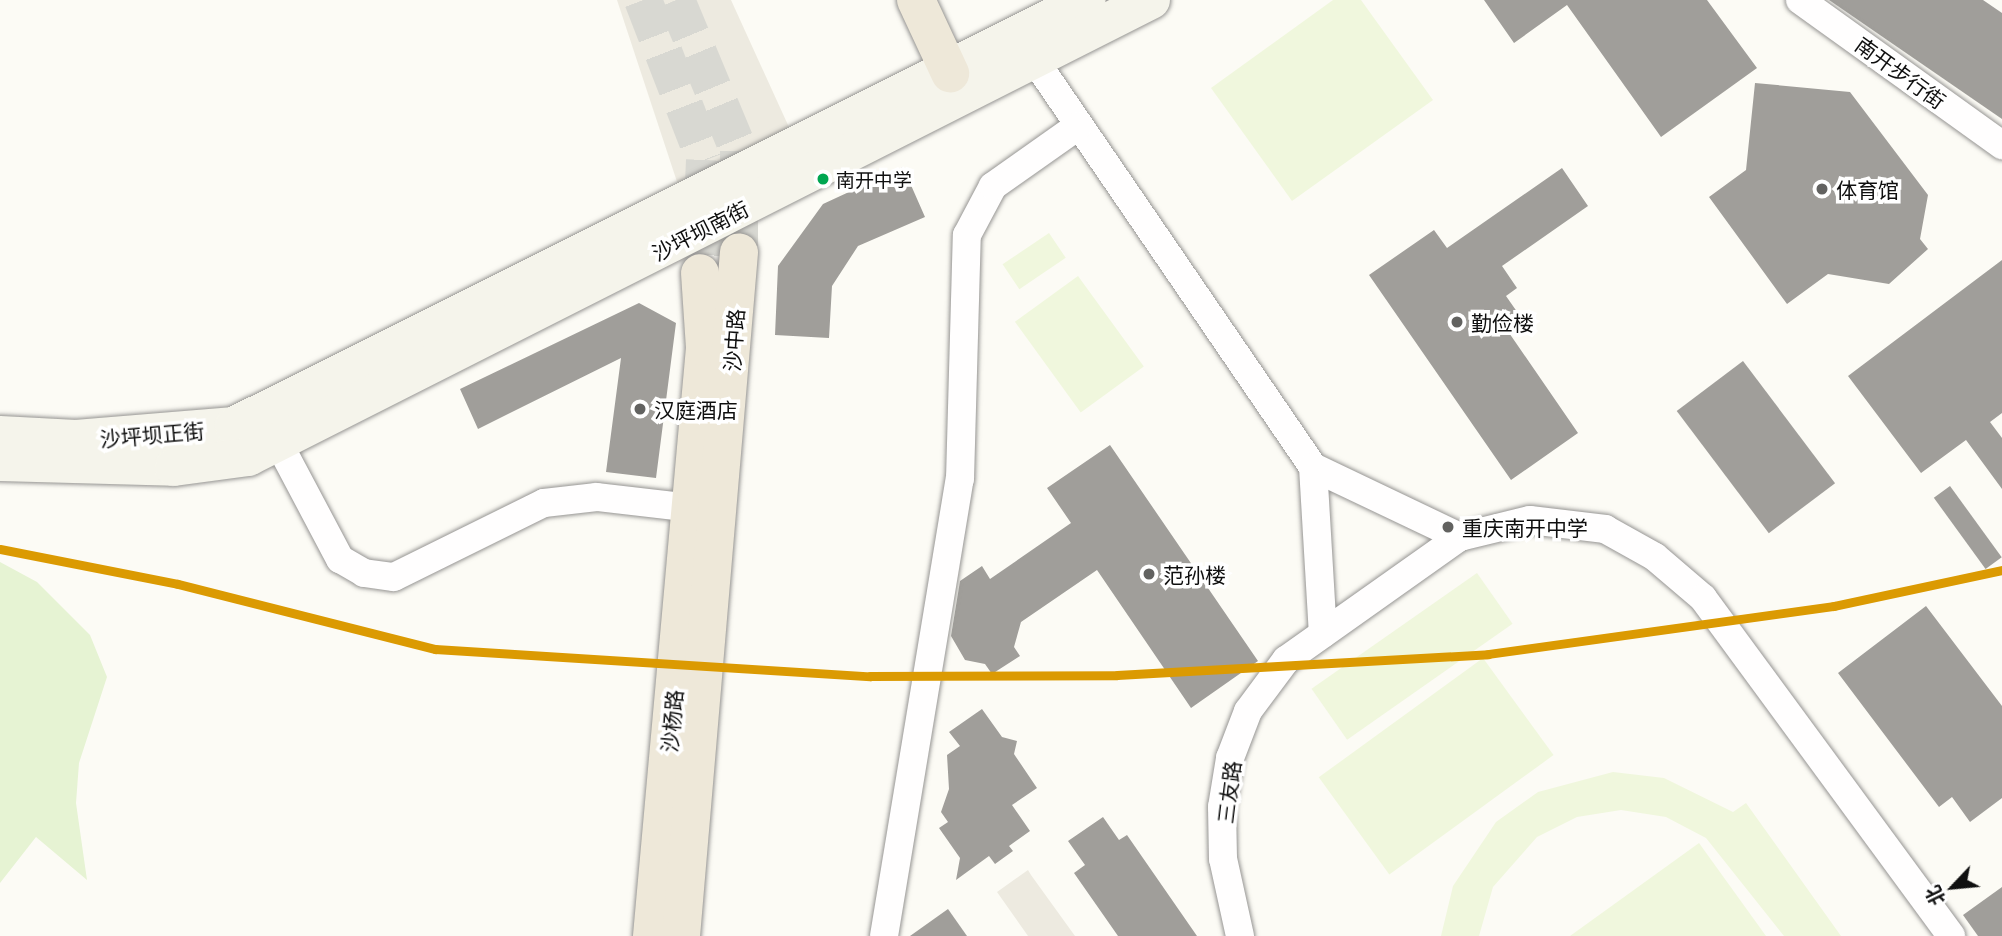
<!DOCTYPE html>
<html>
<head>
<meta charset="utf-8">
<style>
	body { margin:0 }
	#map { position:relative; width:2002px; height:936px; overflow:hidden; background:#fcfbf5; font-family:Georgia,"Noto Sans SC",serif }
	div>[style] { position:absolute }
	.green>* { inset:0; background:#e6f3d3 }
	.pitch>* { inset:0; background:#f0f7dd; transform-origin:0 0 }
	.plaza>* { inset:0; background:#edeae0 }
	.building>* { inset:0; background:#a09e9a; transform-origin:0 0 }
	.primary-tunnel>* { height:38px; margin-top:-19px; transform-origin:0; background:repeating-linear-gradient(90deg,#d8d8d2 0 38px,transparent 0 57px) }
	.roads { filter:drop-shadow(0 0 2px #969593) drop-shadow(0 0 2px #969593) }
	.street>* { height:28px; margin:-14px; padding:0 14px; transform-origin:14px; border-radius:14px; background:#fffefe }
	.secondary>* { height:38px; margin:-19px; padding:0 19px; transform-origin:19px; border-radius:19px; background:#f5f4eb }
	.primary>* { height:38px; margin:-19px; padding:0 19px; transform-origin:19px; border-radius:19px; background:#eee8d9 }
	.metro-1>* { height:9px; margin:-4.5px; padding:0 4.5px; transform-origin:4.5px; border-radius:4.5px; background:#db9a02 }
	.dots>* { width:19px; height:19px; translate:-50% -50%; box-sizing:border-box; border:4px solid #fff; border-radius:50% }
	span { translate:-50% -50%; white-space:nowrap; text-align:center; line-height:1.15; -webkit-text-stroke:7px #fff; paint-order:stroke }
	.bus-label { font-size:19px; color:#0f0f0f }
	.left { translate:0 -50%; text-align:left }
	.street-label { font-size:21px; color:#0f0f0f }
	.poi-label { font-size:21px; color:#0f0f0f }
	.north { position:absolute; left:1918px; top:852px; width:70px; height:70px; -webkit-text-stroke:5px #fff; paint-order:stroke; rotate:244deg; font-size:19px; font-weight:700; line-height:28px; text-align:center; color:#0f0f0f }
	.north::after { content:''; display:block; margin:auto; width:24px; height:32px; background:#0f0f0f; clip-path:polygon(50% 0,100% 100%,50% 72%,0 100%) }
</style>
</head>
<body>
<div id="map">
	<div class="green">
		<i style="clip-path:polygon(0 562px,37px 582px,90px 635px,107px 677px,79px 763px,76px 803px,87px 880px,36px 837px,0 883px)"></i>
	</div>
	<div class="pitch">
		<i style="clip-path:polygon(1333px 0,1361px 0,1433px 100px,1292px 201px,1211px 88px)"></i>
		<i style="left:1049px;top:233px;width:30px;height:56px;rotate:56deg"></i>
		<i style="left:1078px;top:276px;width:112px;height:78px;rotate:54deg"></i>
		<i style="left:1477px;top:573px;width:62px;height:202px;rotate:55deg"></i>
		<i style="left:1483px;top:658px;width:120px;height:203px;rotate:54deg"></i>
		<i style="clip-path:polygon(1613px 772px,1664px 778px,1733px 812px,1746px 803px,1841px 936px,1784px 936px,1706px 838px,1666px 817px,1621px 810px,1577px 817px,1537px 837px,1493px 887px,1479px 936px,1441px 936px,1453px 886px,1496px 822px,1538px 792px)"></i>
		<i style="clip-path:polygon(1699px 843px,1766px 936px,1570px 936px)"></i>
	</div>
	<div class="plaza">
		<i style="clip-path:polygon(617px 0,731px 0,798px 147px,684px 203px)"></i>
		<i style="clip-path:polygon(1028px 870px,1031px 875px,1075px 936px,1028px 936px,997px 892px)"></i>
	</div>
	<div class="building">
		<i style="clip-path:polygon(1484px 0,1707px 0,1757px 68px,1661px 137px,1567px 5px,1514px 43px)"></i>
		<i style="clip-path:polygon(1829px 0,1983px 0,2002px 13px,2002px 119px)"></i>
		<i style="clip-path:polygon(1755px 83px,1850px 92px,1928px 195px,1920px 239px,1928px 249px,1889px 284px,1828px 274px,1787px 304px,1709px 197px,1746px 170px)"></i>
		<i style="clip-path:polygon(903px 167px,925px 217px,858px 246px,832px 286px,829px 338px,775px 335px,778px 266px,823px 204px)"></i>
		<i style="clip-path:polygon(1562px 168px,1588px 206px,1502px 266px,1517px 288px,1506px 296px,1520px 316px,1505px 327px,1578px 433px,1511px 480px,1369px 275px,1434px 230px,1447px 248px)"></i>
		<i style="clip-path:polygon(2002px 260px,2002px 413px,1990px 422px,2002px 438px,2002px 489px,1966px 440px,1921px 473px,1848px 376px)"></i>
		<i style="clip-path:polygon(639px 303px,676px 323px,656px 478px,606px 472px,621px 358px,478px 429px,460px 389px)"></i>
		<i style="left:1743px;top:361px;width:153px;height:83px;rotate:53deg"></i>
		<i style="clip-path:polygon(1110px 445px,1258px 661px,1191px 708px,1097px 570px,1021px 622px,1014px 647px,1020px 656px,992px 674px,985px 664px,965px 660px,951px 636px,960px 581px,982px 566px,990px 579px,1071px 523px,1047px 488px)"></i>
		<i style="left:1950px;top:486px;width:88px;height:20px;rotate:54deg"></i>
		<i style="clip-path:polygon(1926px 606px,2002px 706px,2002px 798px,1970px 822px,1952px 797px,1939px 807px,1838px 673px)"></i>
		<i style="clip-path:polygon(982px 709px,1002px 737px,1017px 741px,1014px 754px,1037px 788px,1012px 805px,1030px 831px,1009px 846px,1013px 851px,995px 864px,989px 856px,956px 880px,960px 858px,939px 828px,948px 822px,941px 812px,949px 789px,947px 755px,960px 746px,949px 732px)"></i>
		<i style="clip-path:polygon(1103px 817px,1119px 840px,1127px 835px,1197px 936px,1118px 936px,1074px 873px,1085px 865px,1068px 841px)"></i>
		<i style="clip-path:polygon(2002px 887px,2002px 936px,1978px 936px,1963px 915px)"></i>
		<i style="clip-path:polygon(948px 909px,967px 936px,910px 936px)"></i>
	</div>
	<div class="primary-tunnel">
		<i style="left:643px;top:0;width:172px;rotate:68.8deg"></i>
		<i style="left:705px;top:160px;width:113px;rotate:92.5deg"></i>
		<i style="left:676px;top:0;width:164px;rotate:67.4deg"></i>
		<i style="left:739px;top:151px;width:101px;rotate:90deg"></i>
	</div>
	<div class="roads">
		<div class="street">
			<i style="left:1800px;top:0;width:249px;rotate:35.7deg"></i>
			<i style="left:1023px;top:43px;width:514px;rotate:55.63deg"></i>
			<i style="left:1313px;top:467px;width:163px;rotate:25.5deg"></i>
			<i style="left:269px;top:425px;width:152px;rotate:62.1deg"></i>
			<i style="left:340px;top:559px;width:28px;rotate:30deg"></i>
			<i style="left:364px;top:573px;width:30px;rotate:8deg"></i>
			<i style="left:394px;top:577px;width:167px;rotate:-26.3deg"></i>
			<i style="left:544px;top:503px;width:53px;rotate:-6.5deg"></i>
			<i style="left:597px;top:497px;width:113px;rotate:6.6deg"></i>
			<i style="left:1313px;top:467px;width:167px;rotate:86.6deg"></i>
			<i style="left:884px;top:936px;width:463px;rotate:-80.6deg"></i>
			<i style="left:960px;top:479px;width:244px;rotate:-88.4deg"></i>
			<i style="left:967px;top:235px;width:55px;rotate:-62deg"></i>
			<i style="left:993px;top:186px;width:104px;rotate:-35.2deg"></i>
			<i style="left:1240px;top:936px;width:79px;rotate:-102.4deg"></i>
			<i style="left:1223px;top:859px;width:52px;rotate:-91.1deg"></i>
			<i style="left:1222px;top:807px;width:50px;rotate:-80.7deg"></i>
			<i style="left:1230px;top:758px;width:50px;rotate:-69deg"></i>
			<i style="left:1248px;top:711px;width:64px;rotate:-53.3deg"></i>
			<i style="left:1286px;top:660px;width:213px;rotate:-35.3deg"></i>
			<i style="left:1460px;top:537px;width:72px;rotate:-13.7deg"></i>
			<i style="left:1530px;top:520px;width:76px;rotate:6.8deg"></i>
			<i style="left:1605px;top:529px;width:57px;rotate:29.2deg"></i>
			<i style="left:1655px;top:557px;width:63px;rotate:40.5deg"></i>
			<i style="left:1703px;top:598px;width:419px;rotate:53.7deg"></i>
		</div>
		<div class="secondary">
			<i style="left:0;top:435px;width:76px;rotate:3deg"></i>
			<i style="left:76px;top:439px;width:159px;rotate:-4.7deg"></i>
			<i style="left:234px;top:426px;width:953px;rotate:-26.54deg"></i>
			<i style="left:0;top:462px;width:174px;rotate:1.6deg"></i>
			<i style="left:174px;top:467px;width:75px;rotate:-7.7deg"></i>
			<i style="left:248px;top:457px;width:1012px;rotate:-26.84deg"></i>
		</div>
		<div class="primary">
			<i style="left:916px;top:0;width:81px;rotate:65deg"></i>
			<i style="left:652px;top:936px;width:590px;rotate:-84.85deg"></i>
			<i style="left:705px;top:348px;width:75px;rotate:-93.8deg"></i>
			<i style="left:681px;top:936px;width:686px;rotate:-85.15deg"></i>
		</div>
	</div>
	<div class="metro-1">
		<i style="left:0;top:549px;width:181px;rotate:11.1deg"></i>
		<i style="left:178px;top:584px;width:265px;rotate:14.2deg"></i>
		<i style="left:435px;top:649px;width:436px;rotate:3.6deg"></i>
		<i style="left:870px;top:676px;width:247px;rotate:-0.2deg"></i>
		<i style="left:1117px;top:675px;width:372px;rotate:-3.2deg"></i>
		<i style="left:1488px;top:654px;width:349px;rotate:-7.9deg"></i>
		<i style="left:1834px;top:606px;width:172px;rotate:-12.1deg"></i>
	</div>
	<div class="dots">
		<i style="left:823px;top:179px;background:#00a651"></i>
		<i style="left:1822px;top:189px;background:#626260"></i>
		<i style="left:1457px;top:322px;background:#626260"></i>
		<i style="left:640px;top:409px;background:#626260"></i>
		<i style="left:1448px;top:527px;background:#626260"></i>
		<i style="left:1149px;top:574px;background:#626260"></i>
	</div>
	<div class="bus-label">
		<span class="left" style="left:836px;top:179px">南开中学</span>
	</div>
	<div class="street-label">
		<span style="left:1901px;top:72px;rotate:36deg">南开步行街</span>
		<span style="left:700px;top:230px;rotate:-27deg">沙坪坝南街</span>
		<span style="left:733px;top:340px;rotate:-86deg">沙中路</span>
		<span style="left:152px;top:434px;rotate:-5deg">沙坪坝正街</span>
		<span style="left:671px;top:721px;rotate:-85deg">沙杨路</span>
		<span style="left:1228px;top:792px;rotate:-83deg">三友路</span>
	</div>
	<div class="poi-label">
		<span class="left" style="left:1836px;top:189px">体育馆</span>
		<span class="left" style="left:1471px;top:322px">勤俭楼</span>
		<span class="left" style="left:654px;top:409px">汉庭酒店</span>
		<span class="left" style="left:1462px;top:527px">重庆南开中学</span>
		<span class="left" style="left:1163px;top:574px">范孙楼</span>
	</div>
	<div class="north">北</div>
</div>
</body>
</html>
